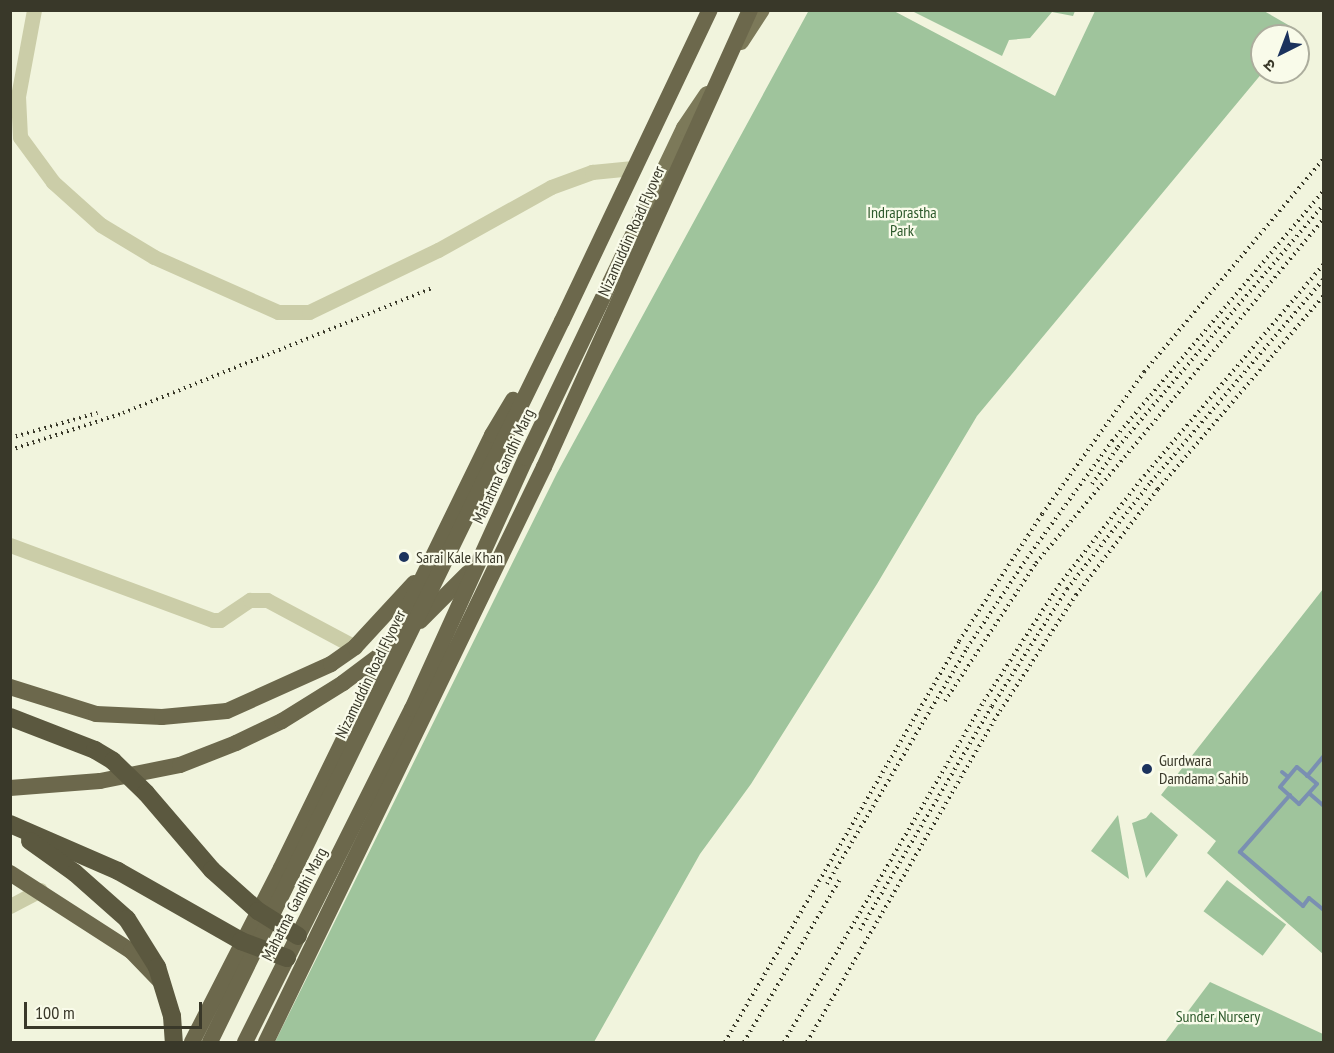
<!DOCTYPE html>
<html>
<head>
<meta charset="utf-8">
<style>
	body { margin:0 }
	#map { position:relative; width:1334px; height:1053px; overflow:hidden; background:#f1f4dd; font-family:"PT Sans Narrow","Noto Sans Devanagari",sans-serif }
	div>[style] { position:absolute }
	.green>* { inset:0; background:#9fc49c; transform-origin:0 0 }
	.stream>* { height:4px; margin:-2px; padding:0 2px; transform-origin:2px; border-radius:2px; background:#7a8fb2 }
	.minor>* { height:15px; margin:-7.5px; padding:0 7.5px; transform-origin:7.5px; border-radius:7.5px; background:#cbcda8 }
	.primary>* { height:16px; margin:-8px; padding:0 8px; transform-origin:8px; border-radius:8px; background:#7c7959 }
	.trunk>* { height:16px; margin:-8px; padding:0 8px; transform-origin:8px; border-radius:8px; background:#6c684c }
	.motorway>* { height:18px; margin:-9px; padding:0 9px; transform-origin:9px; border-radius:9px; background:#5b583f }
	.rail>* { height:4px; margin-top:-2px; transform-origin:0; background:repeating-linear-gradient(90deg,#393829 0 1.5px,transparent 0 6px) }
	.dots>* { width:16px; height:16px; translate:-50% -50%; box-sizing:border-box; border:3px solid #f9fbea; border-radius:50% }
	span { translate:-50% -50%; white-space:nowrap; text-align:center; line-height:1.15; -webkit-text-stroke:4.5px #f9fbea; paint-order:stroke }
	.park-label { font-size:16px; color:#2d592b }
	.street-label { font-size:16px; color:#393829 }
	.poi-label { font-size:16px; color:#393829 }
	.left { translate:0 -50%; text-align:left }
	.frame { position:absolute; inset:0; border:12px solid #393829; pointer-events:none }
	.north { position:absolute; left:1250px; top:24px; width:60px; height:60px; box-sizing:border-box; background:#f9fbea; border:2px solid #acad9d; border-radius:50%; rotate:222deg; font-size:16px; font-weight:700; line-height:24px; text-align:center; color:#393829 }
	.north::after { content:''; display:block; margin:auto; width:21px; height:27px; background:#1b325d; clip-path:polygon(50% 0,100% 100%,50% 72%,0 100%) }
	.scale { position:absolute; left:24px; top:1002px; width:178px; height:27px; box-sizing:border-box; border:3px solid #393829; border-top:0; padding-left:8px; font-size:18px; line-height:21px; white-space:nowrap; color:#393829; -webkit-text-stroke:4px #f9fbea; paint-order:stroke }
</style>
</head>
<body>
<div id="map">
	<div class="green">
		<i style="clip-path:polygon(809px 10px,894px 11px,1055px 96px,1095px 11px,1264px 11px,1297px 30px,1292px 36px,1262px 36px,1263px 72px,977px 416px,877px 584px,751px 784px,700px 854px,594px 1042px,275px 1042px,557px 473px)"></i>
		<i style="clip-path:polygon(912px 11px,1075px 11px,1073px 16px,1052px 12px,1030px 38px,1009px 40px,1002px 56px)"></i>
		<i style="clip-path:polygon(1323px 589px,1323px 954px,1207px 853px,1216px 841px,1161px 795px)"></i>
		<i style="clip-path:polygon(1151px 812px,1178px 835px,1146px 878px,1132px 823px,1146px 818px)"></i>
		<i style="clip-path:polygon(1118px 815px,1129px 879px,1091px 851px)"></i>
		<i style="left:1227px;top:880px;width:74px;height:39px;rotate:37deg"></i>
		<i style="clip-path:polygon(1210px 982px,1323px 1034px,1323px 1042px,1165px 1042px)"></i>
	</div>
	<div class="stream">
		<i style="left:1297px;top:767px;width:26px;rotate:40deg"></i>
		<i style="left:1317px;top:784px;width:27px;rotate:132deg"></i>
		<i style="left:1299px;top:804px;width:25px;rotate:-138deg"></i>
		<i style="left:1280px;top:787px;width:26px;rotate:-50deg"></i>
		<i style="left:1282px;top:772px;width:6px;rotate:39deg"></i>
		<i style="left:1307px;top:776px;width:26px;rotate:-50deg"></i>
		<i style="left:1310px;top:794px;width:18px;rotate:41deg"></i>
		<i style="left:1290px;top:795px;width:76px;rotate:131.3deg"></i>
		<i style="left:1240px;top:852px;width:83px;rotate:40.6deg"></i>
		<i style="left:1303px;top:906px;width:10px;rotate:-53deg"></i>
		<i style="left:1309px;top:898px;width:19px;rotate:39deg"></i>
		<i style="left:1324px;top:924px;width:1px;rotate:90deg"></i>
	</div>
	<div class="minor">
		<i style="left:34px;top:10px;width:87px;rotate:100.5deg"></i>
		<i style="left:18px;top:96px;width:41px;rotate:87.2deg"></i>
		<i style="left:20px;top:137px;width:56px;rotate:53.7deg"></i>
		<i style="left:53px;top:182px;width:64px;rotate:41.9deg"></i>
		<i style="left:101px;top:225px;width:62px;rotate:31.1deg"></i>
		<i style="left:154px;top:257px;width:136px;rotate:23.9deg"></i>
		<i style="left:278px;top:312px;width:31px"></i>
		<i style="left:309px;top:312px;width:143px;rotate:-25.7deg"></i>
		<i style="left:438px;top:250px;width:129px;rotate:-29.1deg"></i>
		<i style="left:551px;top:187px;width:44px;rotate:-20.1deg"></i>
		<i style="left:592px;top:172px;width:41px;rotate:-5.6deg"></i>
		<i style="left:10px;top:545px;width:216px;rotate:20.3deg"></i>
		<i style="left:213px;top:620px;width:7px"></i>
		<i style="left:220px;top:620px;width:36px;rotate:-34deg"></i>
		<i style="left:250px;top:600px;width:17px"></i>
		<i style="left:267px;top:600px;width:100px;rotate:28.1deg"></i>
		<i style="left:10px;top:906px;width:34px;rotate:-28deg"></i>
	</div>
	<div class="primary">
		<i style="left:741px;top:42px;width:38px;rotate:-57deg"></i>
		<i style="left:644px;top:212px;width:93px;rotate:-64.5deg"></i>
		<i style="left:684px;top:128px;width:41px;rotate:-55.9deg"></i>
	</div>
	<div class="trunk">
		<i style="left:420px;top:621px;width:68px;rotate:-45deg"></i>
		<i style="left:10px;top:687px;width:90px;rotate:17.4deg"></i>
		<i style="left:96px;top:714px;width:66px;rotate:2.6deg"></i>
		<i style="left:162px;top:717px;width:65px;rotate:-5.3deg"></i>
		<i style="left:227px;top:711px;width:114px;rotate:-24.3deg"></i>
		<i style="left:331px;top:664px;width:29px;rotate:-35deg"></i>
		<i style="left:355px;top:647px;width:87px;rotate:-47.3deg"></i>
		<i style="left:10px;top:788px;width:90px;rotate:-4.4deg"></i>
		<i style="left:100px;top:781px;width:82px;rotate:-11.3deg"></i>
		<i style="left:180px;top:765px;width:60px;rotate:-21.4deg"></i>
		<i style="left:236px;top:743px;width:51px;rotate:-25.6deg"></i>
		<i style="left:282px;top:721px;width:72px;rotate:-31.9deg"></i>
		<i style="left:343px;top:683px;width:50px;rotate:-36.9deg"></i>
		<i style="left:10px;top:873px;width:144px;rotate:32.8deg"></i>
		<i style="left:131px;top:951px;width:43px;rotate:45.9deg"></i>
		<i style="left:192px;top:1042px;width:195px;rotate:-62.9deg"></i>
		<i style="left:281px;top:868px;width:482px;rotate:-64deg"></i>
		<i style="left:492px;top:435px;width:41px;rotate:-59deg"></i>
		<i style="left:210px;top:1042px;width:802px;rotate:-63.98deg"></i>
		<i style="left:562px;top:321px;width:344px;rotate:-64.6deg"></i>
		<i style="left:245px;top:1042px;width:373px;rotate:-63.4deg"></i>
		<i style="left:412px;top:709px;width:276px;rotate:-65.6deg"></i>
		<i style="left:526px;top:458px;width:273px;rotate:-64.4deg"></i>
		<i style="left:266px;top:1042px;width:639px;rotate:-64.2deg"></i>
		<i style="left:544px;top:467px;width:501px;rotate:-65.74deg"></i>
	</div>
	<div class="motorway">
		<i style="left:10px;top:717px;width:91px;rotate:21.2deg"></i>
		<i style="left:95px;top:750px;width:21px;rotate:31deg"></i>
		<i style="left:113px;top:761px;width:46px;rotate:44.1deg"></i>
		<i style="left:146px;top:793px;width:101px;rotate:49.4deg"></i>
		<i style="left:212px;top:870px;width:62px;rotate:41.7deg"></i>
		<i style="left:258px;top:911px;width:47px;rotate:32deg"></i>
		<i style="left:10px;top:824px;width:118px;rotate:23.5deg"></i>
		<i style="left:118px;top:871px;width:142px;rotate:29.6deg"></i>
		<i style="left:241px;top:941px;width:49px;rotate:20.3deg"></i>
		<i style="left:30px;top:841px;width:55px;rotate:35.4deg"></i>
		<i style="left:75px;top:873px;width:69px;rotate:41.5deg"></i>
		<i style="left:127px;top:919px;width:57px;rotate:58deg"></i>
		<i style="left:157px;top:967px;width:51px;rotate:73deg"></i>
		<i style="left:172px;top:1016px;width:26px;rotate:86deg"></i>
	</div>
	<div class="rail">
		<i style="left:10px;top:438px;width:91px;rotate:-16deg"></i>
		<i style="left:10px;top:450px;width:119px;rotate:-18.1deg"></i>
		<i style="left:123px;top:413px;width:333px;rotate:-22deg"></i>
		<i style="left:1092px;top:484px;width:45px;rotate:-54.9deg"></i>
		<i style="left:1118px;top:447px;width:319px;rotate:-49.7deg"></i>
		<i style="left:945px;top:701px;width:165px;rotate:-56.6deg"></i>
		<i style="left:1036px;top:563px;width:449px;rotate:-50.1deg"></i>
		<i style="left:827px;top:884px;width:274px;rotate:-59.3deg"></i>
		<i style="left:967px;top:648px;width:108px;rotate:-56.3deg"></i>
		<i style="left:1027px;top:558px;width:145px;rotate:-54deg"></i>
		<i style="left:1112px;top:441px;width:329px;rotate:-49.8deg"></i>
		<i style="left:860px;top:930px;width:260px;rotate:-59.5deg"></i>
		<i style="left:992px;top:706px;width:139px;rotate:-57.3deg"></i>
		<i style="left:1067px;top:589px;width:136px;rotate:-51.9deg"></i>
		<i style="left:1151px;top:482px;width:267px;rotate:-49.6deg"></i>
		<i style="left:725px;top:1042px;width:464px;rotate:-59.7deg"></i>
		<i style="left:959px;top:641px;width:152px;rotate:-56.8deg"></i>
		<i style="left:1042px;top:514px;width:175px;rotate:-54.3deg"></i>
		<i style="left:1144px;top:372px;width:280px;rotate:-49.9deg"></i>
		<i style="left:744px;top:1042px;width:191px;rotate:-59.5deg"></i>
		<i style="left:784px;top:1042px;width:395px;rotate:-59.6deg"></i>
		<i style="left:984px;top:701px;width:138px;rotate:-57.1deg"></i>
		<i style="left:1059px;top:585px;width:138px;rotate:-52.1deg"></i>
		<i style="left:1144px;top:476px;width:278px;rotate:-49.7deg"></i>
		<i style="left:807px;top:1042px;width:383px;rotate:-59.8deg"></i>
		<i style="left:1000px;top:711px;width:139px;rotate:-56.8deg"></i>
		<i style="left:1076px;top:595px;width:134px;rotate:-52.3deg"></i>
		<i style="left:1158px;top:489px;width:255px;rotate:-49.4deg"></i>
	</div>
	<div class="dots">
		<i style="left:404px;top:557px;background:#1b325d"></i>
		<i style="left:1147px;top:769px;background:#1b325d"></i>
	</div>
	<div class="park-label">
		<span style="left:902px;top:221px">Indraprastha<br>Park</span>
		<span style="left:1218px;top:1016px">Sunder Nursery</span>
	</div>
	<div class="street-label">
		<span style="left:631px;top:231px;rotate:-66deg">Nizamuddin Road Flyover</span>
		<span style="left:503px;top:466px;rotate:-65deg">Mahatma Gandhi Marg</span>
		<span style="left:370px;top:674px;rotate:-64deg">Nizamuddin Road Flyover</span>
		<span style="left:294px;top:904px;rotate:-63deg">Mahatma Gandhi Marg</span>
	</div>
	<div class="poi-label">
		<span class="left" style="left:416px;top:557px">Sarai Kale Khan</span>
		<span class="left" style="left:1159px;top:769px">Gurdwara<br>Damdama Sahib</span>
	</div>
	<div class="frame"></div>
	<div class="north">उ</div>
	<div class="scale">100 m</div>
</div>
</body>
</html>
